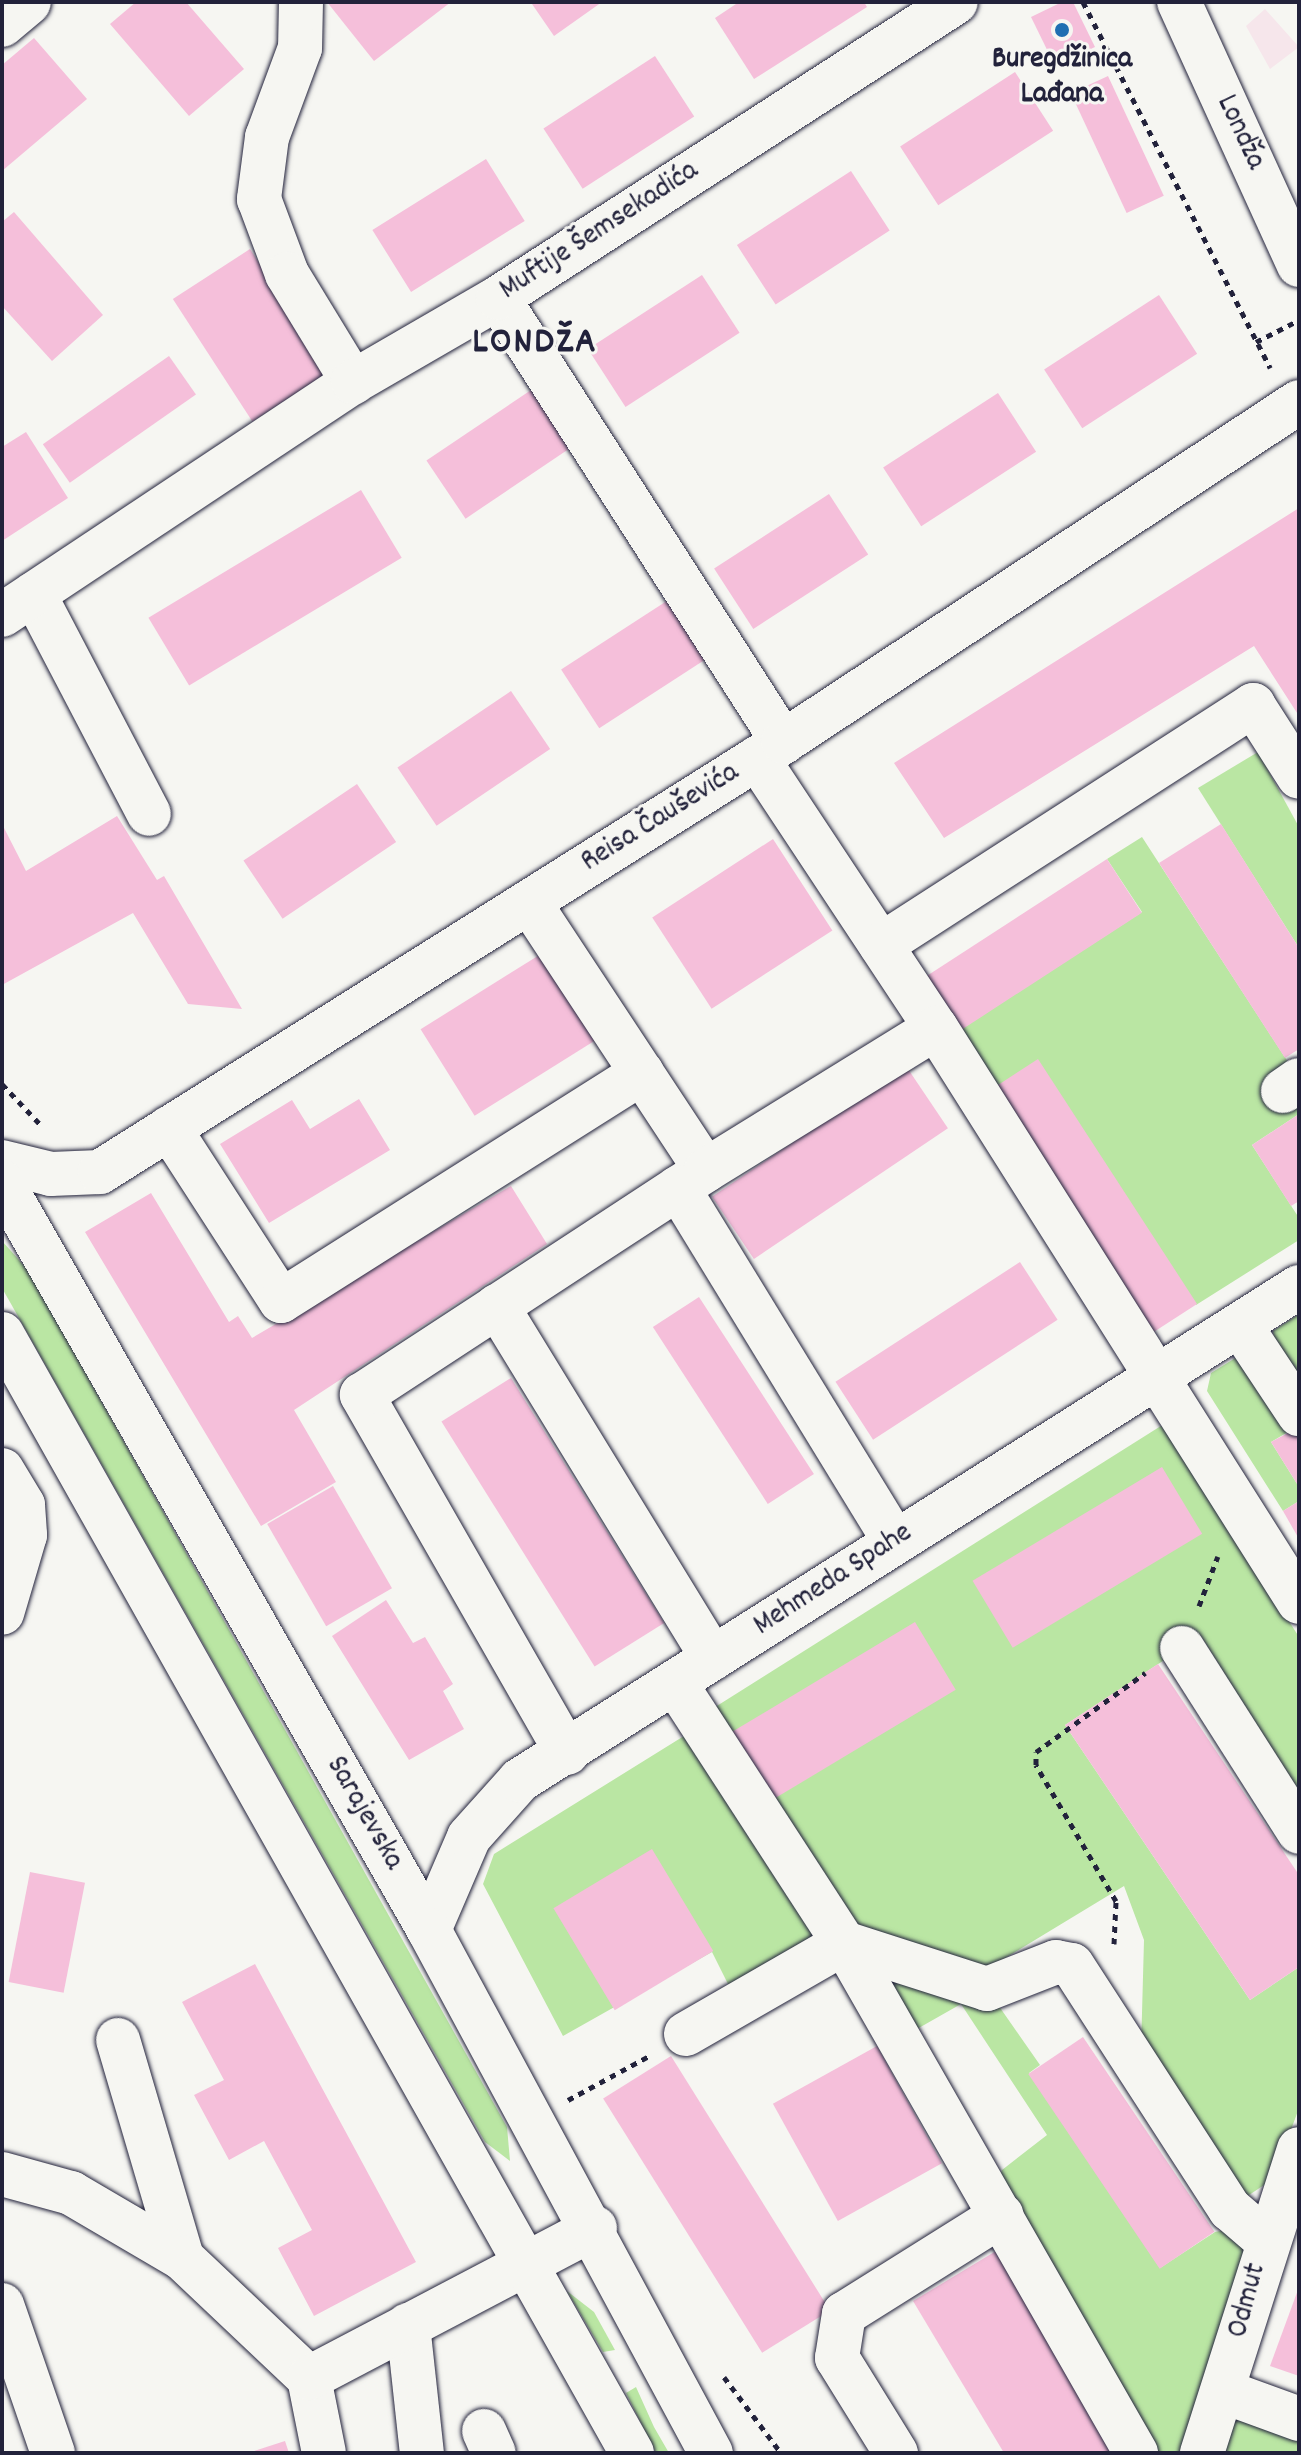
<!DOCTYPE html>
<html>
<head>
<meta charset="utf-8">
<style>
	body { margin:0 }
	#map { position:relative; width:1301px; height:2455px; overflow:hidden; background:#f6f6f2; font-family:Dekko,sans-serif }
	div>[style] { position:absolute }
	.built>* { inset:0; background:#f6e6eb }
	.green>* { inset:0; background:#bae6a3 }
	.building>* { inset:0; background:#f5bfda; transform-origin:0 0 }
	.path>* { height:5px; margin-top:-2.5px; transform-origin:0; background:repeating-linear-gradient(90deg,#22223b 0 6px,transparent 0 12px) }
	.roads { filter:drop-shadow(0 0 2px #22223b) drop-shadow(0 0 2px #22223b) }
	.minor>* { height:44px; margin:-22px; padding:0 22px; transform-origin:22px; border-radius:22px; background:#f6f6f2 }
	.major>* { height:44px; margin:-22px; padding:0 22px; transform-origin:22px; border-radius:22px; background:#f6f6f2 }
	.dots>* { width:22px; height:22px; translate:-50% -50%; box-sizing:border-box; border:4px solid #f6f6f2; border-radius:50% }
	span { translate:-50% -50%; white-space:nowrap; text-align:center; line-height:1.15; -webkit-text-stroke:6px #f6f6f2; paint-order:stroke }
	.poi-label { font-size:30px; color:#22223b; font-weight:700 }
	.street-label { font-size:30px; color:#22223b }
	.district-label { font-size:38px; color:#22223b; font-weight:700; letter-spacing:2px }
	.frame { position:absolute; inset:0; border:4px solid #22223b; pointer-events:none }
</style>
</head>
<body>
<div id="map">
	<div class="built">
		<i style="clip-path:polygon(1265px 9px,1299px 47px,1270px 69px,1246px 26px)"></i>
	</div>
	<div class="green">
		<i style="clip-path:polygon(1258px 752px,1299px 827px,1299px 948px,1198px 788px)"></i>
		<i style="clip-path:polygon(1142px 837px,1299px 1079px,1299px 1114px,1252px 1145px,1299px 1218px,1299px 1240px,1196px 1305px,988px 1091px,952px 1035px,1142px 912px,1107px 859px)"></i>
		<i style="clip-path:polygon(2px 1241px,28px 1270px,507px 2127px,510px 2161px,485px 2142px,2px 1288px)"></i>
		<i style="clip-path:polygon(1299px 1314px,1299px 1393px,1276px 1353px,1273px 1331px)"></i>
		<i style="clip-path:polygon(1245px 1352px,1293px 1429px,1271px 1442px,1299px 1487px,1299px 1501px,1283px 1511px,1207px 1391px,1211px 1373px)"></i>
		<i style="clip-path:polygon(1164px 1424px,1299px 1637px,1299px 1793px,1201px 1636px,1065px 1725px,1250px 2000px,1299px 1967px,1299px 2108px,1273px 2179px,1246px 2197px,1141px 2050px,1144px 1940px,1124px 1886px,974px 1977px,847px 1923px,712px 1709px)"></i>
		<i style="clip-path:polygon(692px 1731px,822px 1949px,736px 2000px,712px 1952px,563px 2036px,483px 1884px,494px 1854px)"></i>
		<i style="clip-path:polygon(880px 1972px,987px 1989px,1040px 2065px,1029px 2073px,1160px 2268px,1215px 2232px,1245px 2226px,1265px 2239px,1225px 2392px,1299px 2419px,1299px 2453px,1202px 2453px,1207px 2437px,1175px 2453px,1136px 2453px,996px 2184px,1002px 2170px,1047px 2135px,961px 2004px,917px 2029px)"></i>
		<i style="clip-path:polygon(567px 2291px,594px 2312px,615px 2350px,603px 2352px)"></i>
		<i style="clip-path:polygon(636px 2387px,654px 2427px,669px 2453px,656px 2453px,626px 2393px)"></i>
	</div>
	<div class="building">
		<i style="clip-path:polygon(136px 2px,186px 2px,244px 69px,189px 116px,110px 24px)"></i>
		<i style="clip-path:polygon(327px 2px,451px 2px,374px 61px)"></i>
		<i style="clip-path:polygon(602px 2px,554px 36px,532px 4px,535px 2px)"></i>
		<i style="clip-path:polygon(739px 2px,864px 2px,867px 7px,754px 79px,715px 18px)"></i>
		<i style="clip-path:polygon(1062px 2px,1073px 2px,1095px 47px,1055px 66px,1031px 17px)"></i>
		<i style="clip-path:polygon(34px 38px,87px 99px,2px 171px,2px 65px)"></i>
		<i style="left:655px;top:56px;width:72px;height:133px;rotate:57deg"></i>
		<i style="left:1015px;top:72px;width:70px;height:137px;rotate:57deg"></i>
		<i style="left:1108px;top:76px;width:132px;height:41px;rotate:65deg"></i>
		<i style="left:486px;top:159px;width:73px;height:134px;rotate:58deg"></i>
		<i style="left:851px;top:171px;width:71px;height:136px;rotate:57deg"></i>
		<i style="clip-path:polygon(14px 212px,103px 315px,52px 361px,2px 306px,2px 222px)"></i>
		<i style="left:250px;top:249px;width:146px;height:92px;rotate:57deg"></i>
		<i style="left:702px;top:275px;width:69px;height:136px;rotate:57deg"></i>
		<i style="left:1159px;top:295px;width:70px;height:137px;rotate:57deg"></i>
		<i style="left:169px;top:356px;width:47px;height:154px;rotate:55deg"></i>
		<i style="left:540px;top:384px;width:70px;height:137px;rotate:56deg"></i>
		<i style="left:998px;top:393px;width:70px;height:137px;rotate:57deg"></i>
		<i style="clip-path:polygon(26px 432px,68px 498px,2px 541px,2px 447px)"></i>
		<i style="left:361px;top:490px;width:79px;height:248px;rotate:59deg"></i>
		<i style="left:829px;top:494px;width:72px;height:137px;rotate:57deg"></i>
		<i style="clip-path:polygon(1299px 508px,1299px 716px,1254px 646px,944px 838px,894px 763px)"></i>
		<i style="left:676px;top:595px;width:70px;height:137px;rotate:57deg"></i>
		<i style="left:511px;top:691px;width:70px;height:137px;rotate:56deg"></i>
		<i style="left:357px;top:784px;width:70px;height:137px;rotate:56deg"></i>
		<i style="clip-path:polygon(117px 816px,157px 880px,164px 876px,242px 1009px,188px 1004px,133px 913px,2px 985px,2px 824px,26px 871px)"></i>
		<i style="clip-path:polygon(1221px 824px,1299px 948px,1299px 1049px,1285px 1058px,1159px 863px)"></i>
		<i style="left:773px;top:839px;width:109px;height:144px;rotate:57deg"></i>
		<i style="left:1107px;top:859px;width:64px;height:226px;rotate:57deg"></i>
		<i style="left:541px;top:954px;width:102px;height:142px;rotate:58deg"></i>
		<i style="left:1038px;top:1059px;width:292px;height:59px;rotate:57deg"></i>
		<i style="left:906px;top:1066px;width:75px;height:234px;rotate:56deg"></i>
		<i style="clip-path:polygon(359px 1099px,390px 1150px,269px 1223px,220px 1144px,292px 1100px,310px 1129px)"></i>
		<i style="clip-path:polygon(1299px 1114px,1299px 1201px,1291px 1206px,1252px 1145px)"></i>
		<i style="clip-path:polygon(511px 1186px,547px 1244px,294px 1410px,336px 1482px,261px 1526px,85px 1232px,151px 1193px,229px 1322px,238px 1316px,252px 1338px)"></i>
		<i style="left:1020px;top:1262px;width:69px;height:220px;rotate:57deg"></i>
		<i style="left:699px;top:1297px;width:211px;height:55px;rotate:57deg"></i>
		<i style="left:511px;top:1378px;width:289px;height:82px;rotate:58deg"></i>
		<i style="clip-path:polygon(1299px 1427px,1299px 1487px,1271px 1442px)"></i>
		<i style="left:1162px;top:1467px;width:78px;height:221px;rotate:59deg"></i>
		<i style="left:333px;top:1486px;width:118px;height:76px;rotate:60deg"></i>
		<i style="clip-path:polygon(1299px 1501px,1299px 1539px,1283px 1511px)"></i>
		<i style="clip-path:polygon(386px 1600px,413px 1643px,425px 1637px,453px 1684px,443px 1691px,464px 1729px,409px 1760px,332px 1636px)"></i>
		<i style="left:915px;top:1622px;width:79px;height:222px;rotate:59deg"></i>
		<i style="clip-path:polygon(1158px 1664px,1299px 1875px,1299px 1967px,1250px 2000px,1065px 1725px)"></i>
		<i style="left:652px;top:1849px;width:119px;height:115px;rotate:59deg"></i>
		<i style="left:30px;top:1872px;width:56px;height:112px;rotate:11deg"></i>
		<i style="clip-path:polygon(255px 1964px,416px 2262px,314px 2316px,278px 2248px,312px 2230px,264px 2141px,229px 2160px,194px 2095px,224px 2080px,182px 2002px)"></i>
		<i style="left:1083px;top:2037px;width:235px;height:66px;rotate:56deg"></i>
		<i style="left:877px;top:2046px;width:134px;height:119px;rotate:61deg"></i>
		<i style="left:671px;top:2056px;width:300px;height:80px;rotate:58deg"></i>
		<i style="clip-path:polygon(1001px 2248px,1123px 2453px,1004px 2453px,913px 2301px)"></i>
		<i style="clip-path:polygon(1299px 2287px,1299px 2376px,1270px 2366px)"></i>
		<i style="clip-path:polygon(285px 2441px,289px 2453px,251px 2453px,251px 2452px)"></i>
	</div>
	<div class="path">
		<i style="left:1083px;top:2px;width:411px;rotate:62.9deg"></i>
		<i style="left:1256px;top:342px;width:48px;rotate:-27.1deg"></i>
		<i style="left:2px;top:1084px;width:54px;rotate:46.5deg"></i>
		<i style="left:1199px;top:1606px;width:53px;rotate:-69.2deg"></i>
		<i style="left:1114px;top:1944px;width:43px;rotate:-87.3deg"></i>
		<i style="left:1116px;top:1901px;width:158px;rotate:-120.5deg"></i>
		<i style="left:1036px;top:1765px;width:13px;rotate:-90deg"></i>
		<i style="left:1036px;top:1752px;width:135px;rotate:-35.9deg"></i>
		<i style="left:568px;top:2100px;width:94px;rotate:-28.5deg"></i>
		<i style="left:724px;top:2377px;width:95px;rotate:53.1deg"></i>
	</div>
	<div class="roads">
		<div class="minor">
			<i style="left:301px;top:2px;width:46px;rotate:91.2deg"></i>
			<i style="left:300px;top:48px;width:95px;rotate:110.3deg"></i>
			<i style="left:267px;top:137px;width:63px;rotate:97.4deg"></i>
			<i style="left:259px;top:199px;width:80px;rotate:69.5deg"></i>
			<i style="left:287px;top:274px;width:127px;rotate:58.6deg"></i>
			<i style="left:1179px;top:2px;width:289px;rotate:65.5deg"></i>
			<i style="left:2px;top:25px;width:35px;rotate:-40deg"></i>
			<i style="left:498px;top:298px;width:528px;rotate:57.3deg"></i>
			<i style="left:34px;top:594px;width:248px;rotate:62.4deg"></i>
			<i style="left:2px;top:615px;width:421px;rotate:-33.6deg"></i>
			<i style="left:353px;top:382px;width:168px;rotate:-30.1deg"></i>
			<i style="left:498px;top:298px;width:545px;rotate:-32.87deg"></i>
			<i style="left:757px;top:758px;width:324px;rotate:56.5deg"></i>
			<i style="left:529px;top:902px;width:321px;rotate:56.6deg"></i>
			<i style="left:706px;top:1170px;width:33px;rotate:147deg"></i>
			<i style="left:678px;top:1188px;width:415px;rotate:58.5deg"></i>
			<i style="left:881px;top:945px;width:443px;rotate:-32.8deg"></i>
			<i style="left:1253px;top:705px;width:85px;rotate:57.4deg"></i>
			<i style="left:1283px;top:1091px;width:19px;rotate:-35deg"></i>
			<i style="left:169px;top:1128px;width:206px;rotate:57.1deg"></i>
			<i style="left:281px;top:1301px;width:427px;rotate:-32.3deg"></i>
			<i style="left:2px;top:1162px;width:50px;rotate:13.8deg"></i>
			<i style="left:51px;top:1174px;width:49px;rotate:-2.3deg"></i>
			<i style="left:100px;top:1172px;width:807px;rotate:-32.19deg"></i>
			<i style="left:783px;top:742px;width:618px;rotate:-33.38deg"></i>
			<i style="left:706px;top:1170px;width:270px;rotate:-31.7deg"></i>
			<i style="left:936px;top:1028px;width:679px;rotate:57.69deg"></i>
			<i style="left:497px;top:1306px;width:413px;rotate:58.5deg"></i>
			<i style="left:1240px;top:1325px;width:107px;rotate:56.5deg"></i>
			<i style="left:2px;top:1470px;width:41px;rotate:59deg"></i>
			<i style="left:23px;top:1505px;width:30px;rotate:86deg"></i>
			<i style="left:25px;top:1535px;width:81px;rotate:106.4deg"></i>
			<i style="left:1182px;top:1648px;width:218px;rotate:57.5deg"></i>
			<i style="left:675px;top:1683px;width:310px;rotate:57deg"></i>
			<i style="left:844px;top:1943px;width:150px;rotate:17.8deg"></i>
			<i style="left:987px;top:1989px;width:74px;rotate:-21.4deg"></i>
			<i style="left:1056px;top:1962px;width:16px;rotate:11deg"></i>
			<i style="left:1072px;top:1965px;width:291px;rotate:57.1deg"></i>
			<i style="left:1230px;top:2209px;width:46px;rotate:40.6deg"></i>
			<i style="left:567px;top:1753px;width:413px;rotate:-119.8deg"></i>
			<i style="left:362px;top:1395px;width:378px;rotate:-33.2deg"></i>
			<i style="left:429px;top:1930px;width:101px;rotate:-66.7deg"></i>
			<i style="left:469px;top:1837px;width:76px;rotate:-48.2deg"></i>
			<i style="left:520px;top:1780px;width:922px;rotate:-32.33deg"></i>
			<i style="left:686px;top:2034px;width:182px;rotate:-29.9deg"></i>
			<i style="left:844px;top:1943px;width:588px;rotate:60.21deg"></i>
			<i style="left:118px;top:2040px;width:227px;rotate:73.6deg"></i>
			<i style="left:2px;top:2174px;width:72px;rotate:15.4deg"></i>
			<i style="left:71px;top:2193px;width:129px;rotate:30.4deg"></i>
			<i style="left:182px;top:2258px;width:175px;rotate:43.4deg"></i>
			<i style="left:309px;top:2378px;width:76px;rotate:78.7deg"></i>
			<i style="left:2px;top:2305px;width:157px;rotate:71deg"></i>
			<i style="left:408px;top:2325px;width:129px;rotate:83.8deg"></i>
			<i style="left:309px;top:2378px;width:323px;rotate:-27.7deg"></i>
			<i style="left:1225px;top:2392px;width:79px;rotate:20deg"></i>
			<i style="left:484px;top:2431px;width:24px;rotate:66deg"></i>
			<i style="left:896px;top:2453px;width:112px;rotate:-121.8deg"></i>
			<i style="left:837px;top:2358px;width:45px;rotate:-81deg"></i>
			<i style="left:844px;top:2314px;width:186px;rotate:-32.1deg"></i>
			<i style="left:1202px;top:2453px;width:319px;rotate:-72.3deg"></i>
		</div>
		<div class="major">
			<i style="left:2px;top:1182px;width:861px;rotate:60.28deg"></i>
			<i style="left:429px;top:1930px;width:594px;rotate:61.67deg"></i>
			<i style="left:2px;top:1334px;width:1284px;rotate:60.62deg"></i>
		</div>
	</div>
	<div class="dots">
		<i style="left:1062px;top:30px;background:#1f6fb2"></i>
	</div>
	<div class="poi-label">
		<span style="left:1062px;top:78px">Buregdžinica<br>Lađana</span>
	</div>
	<div class="street-label">
		<span style="left:1239px;top:133px;rotate:65deg">Londža</span>
		<span style="left:600px;top:232px;rotate:-33deg">Muftije Šemsekadića</span>
		<span style="left:661px;top:819px;rotate:-32deg">Reisa Čauševića</span>
		<span style="left:834px;top:1581px;rotate:-33deg">Mehmeda Spahe</span>
		<span style="left:363px;top:1814px;rotate:60deg">Sarajevska</span>
		<span style="left:1249px;top:2301px;rotate:-75deg">Odmut</span>
	</div>
	<div class="district-label">
		<span style="left:535px;top:344px">LONDŽA</span>
	</div>
	<div class="frame"></div>
</div>
</body>
</html>
